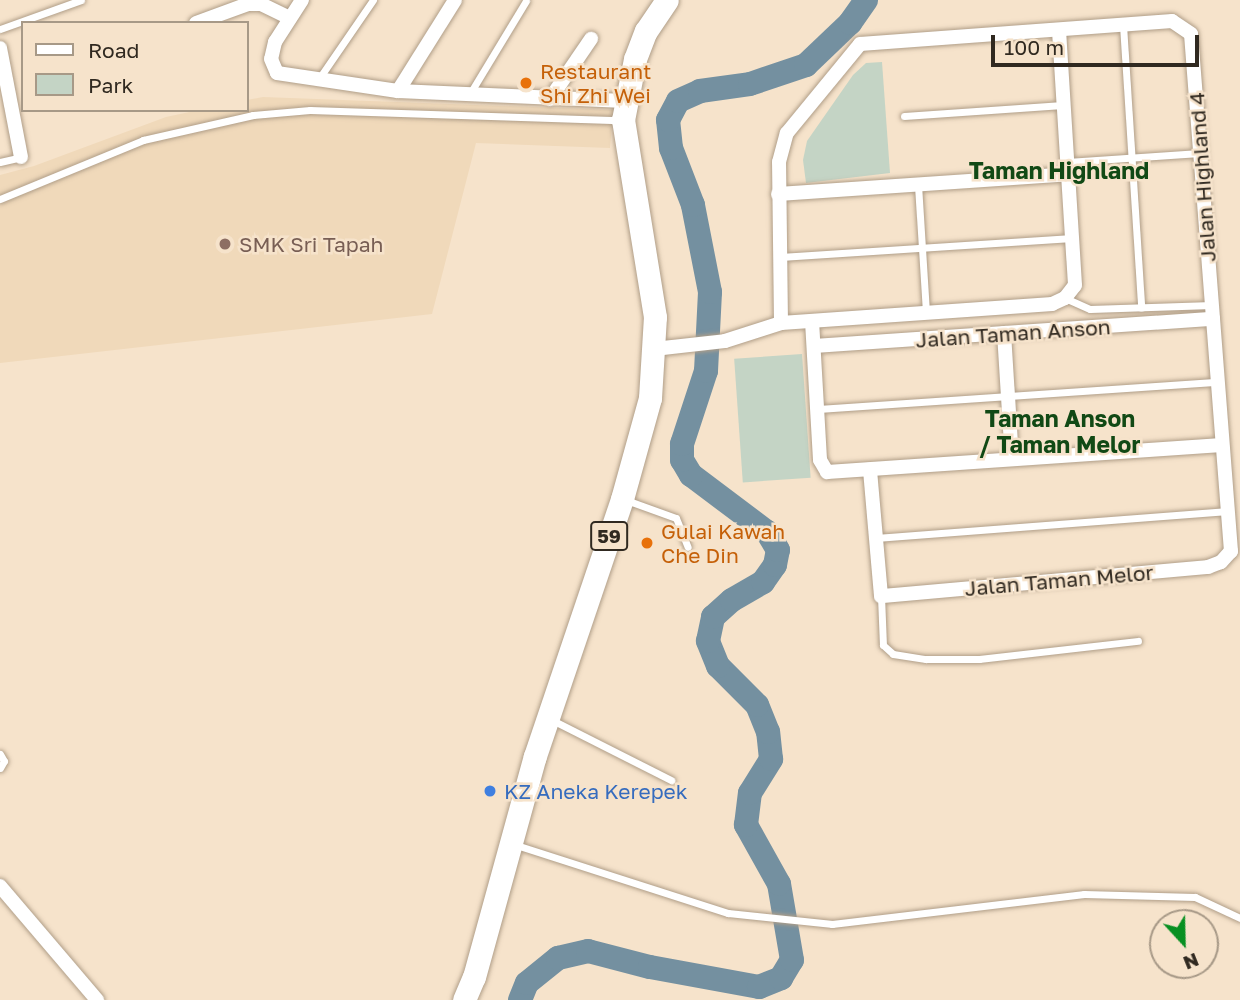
<!DOCTYPE html>
<html>
<head>
<meta charset="utf-8">
<style>
	body { margin:0 }
	#map { position:relative; width:1240px; height:1000px; overflow:hidden; background:#f6e3cb; font-family:"Golos Text",sans-serif }
	div>[style] { position:absolute }
	.built>* { inset:0; background:#f0d9ba }
	.green>* { inset:0; background:#c4d4c5; transform-origin:0 0 }
	.river>* { height:24px; margin:-12px; padding:0 12px; transform-origin:12px; border-radius:12px; background:#7490a0 }
	.roads { filter:drop-shadow(0 0 2px #b09e88) drop-shadow(0 0 2px #b09e88) }
	.lane>* { height:7px; margin:-3.5px; padding:0 3.5px; transform-origin:3.5px; border-radius:3.5px; background:#fff }
	.street>* { height:14px; margin:-7px; padding:0 7px; transform-origin:7px; border-radius:7px; background:#fff }
	.primary>* { height:23px; margin:-11.5px; padding:0 11.5px; transform-origin:11.5px; border-radius:11.5px; background:#fff }
	.dots>* { width:19px; height:19px; translate:-50% -50%; box-sizing:border-box; border:4px solid #f6e3cb; border-radius:50% }
	span { translate:-50% -50%; white-space:nowrap; text-align:center; line-height:1.15; -webkit-text-stroke:5px #f6e3cb; paint-order:stroke }
	.shield-label span { padding:2px 5px; background:#f6e3cb; border:2px solid; border-radius:5px; -webkit-text-stroke-width:0 }
	.shield-label { font-size:19px; color:#302920; font-weight:700 }
	.food-label { font-size:21px; color:#c56008 }
	.left { translate:0 -50%; text-align:left }
	.street-label { font-size:21px; color:#302920 }
	.education-label { font-size:21px; color:#785e54 }
	.shop-label { font-size:21px; color:#366cbe }
	.neighbourhood-label { font-size:23px; color:#114915; font-weight:700 }
	.legend { position:absolute; left:21px; top:21px; width:228px; height:91px; box-sizing:border-box; background:#f6e3cb; border:2px solid #a79987; margin:0; padding:9px 12px; list-style:none; font-size:21px; color:#302920 }
	.legend li { display:flex; align-items:center; gap:14px; height:35px }
	.legend b { width:35px; border:2px solid #a79987 }
	.north { position:absolute; left:1149px; top:909px; width:70px; height:70px; box-sizing:border-box; background:#f6e3cb; border:2px solid #a79987; border-radius:50%; rotate:158deg; font-size:19px; font-weight:700; line-height:28px; text-align:center; color:#302920 }
	.north::after { content:''; display:block; margin:auto; width:24px; height:32px; background:#089022; clip-path:polygon(50% 0,100% 100%,50% 72%,0 100%) }
	.scale { position:absolute; left:991px; top:35px; width:208px; height:32px; box-sizing:border-box; border:4px solid #302920; border-top:0; padding-left:9px; font-size:21px; line-height:24px; white-space:nowrap; color:#302920; -webkit-text-stroke:5px #f6e3cb; paint-order:stroke }
</style>
</head>
<body>
<div id="map">
	<div class="built">
		<i style="clip-path:polygon(263px 97px,613px 110px,610px 148px,476px 143px,432px 314px,0 363px,0 175px,34px 166px,166px 117px,199px 110px,247px 110px,247px 100px)"></i>
	</div>
	<div class="green">
		<i style="clip-path:polygon(882px 62px,890px 173px,806px 183px,803px 160px,807px 141px,853px 75px,866px 63px)"></i>
		<i style="left:802px;top:354px;width:124px;height:68px;rotate:86deg"></i>
	</div>
	<div class="river">
		<i style="left:520px;top:1000px;width:18px;rotate:-68deg"></i>
		<i style="left:527px;top:983px;width:40px;rotate:-39deg"></i>
		<i style="left:558px;top:958px;width:31px;rotate:-13deg"></i>
		<i style="left:588px;top:951px;width:64px;rotate:14.5deg"></i>
		<i style="left:650px;top:967px;width:111px;rotate:10.4deg"></i>
		<i style="left:759px;top:987px;width:24px;rotate:-22deg"></i>
		<i style="left:781px;top:978px;width:21px;rotate:-59deg"></i>
		<i style="left:792px;top:960px;width:77px;rotate:-99.7deg"></i>
		<i style="left:779px;top:884px;width:68px;rotate:-119.2deg"></i>
		<i style="left:746px;top:825px;width:32px;rotate:-83deg"></i>
		<i style="left:750px;top:793px;width:40px;rotate:-58deg"></i>
		<i style="left:771px;top:759px;width:27px;rotate:-96deg"></i>
		<i style="left:768px;top:732px;width:29px;rotate:-112deg"></i>
		<i style="left:757px;top:705px;width:55px;rotate:-135deg"></i>
		<i style="left:718px;top:666px;width:27px;rotate:-112deg"></i>
		<i style="left:708px;top:641px;width:25px;rotate:-78deg"></i>
		<i style="left:713px;top:617px;width:25px;rotate:-42deg"></i>
		<i style="left:732px;top:600px;width:36px;rotate:-30deg"></i>
		<i style="left:763px;top:582px;width:21px;rotate:-55deg"></i>
		<i style="left:775px;top:565px;width:15px;rotate:-79deg"></i>
		<i style="left:778px;top:550px;width:21px;rotate:-121deg"></i>
		<i style="left:767px;top:532px;width:95px;rotate:-143.1deg"></i>
		<i style="left:691px;top:475px;width:17px;rotate:-121deg"></i>
		<i style="left:682px;top:460px;width:16px;rotate:-90deg"></i>
		<i style="left:682px;top:444px;width:77px;rotate:-71.8deg"></i>
		<i style="left:706px;top:371px;width:79px;rotate:-87.1deg"></i>
		<i style="left:710px;top:292px;width:89px;rotate:-101.1deg"></i>
		<i style="left:693px;top:205px;width:61px;rotate:-111.1deg"></i>
		<i style="left:671px;top:148px;width:28px;rotate:-96deg"></i>
		<i style="left:668px;top:120px;width:21px;rotate:-62deg"></i>
		<i style="left:678px;top:101px;width:24px;rotate:-24deg"></i>
		<i style="left:700px;top:91px;width:50px;rotate:-8deg"></i>
		<i style="left:750px;top:84px;width:59px;rotate:-18.7deg"></i>
		<i style="left:806px;top:65px;width:61px;rotate:-43.7deg"></i>
		<i style="left:850px;top:23px;width:28px;rotate:-55deg"></i>
	</div>
	<div class="roads">
		<div class="lane">
			<i style="left:1123px;top:25px;width:283px;rotate:86.3deg"></i>
			<i style="left:0;top:29px;width:86px;rotate:-19.7deg"></i>
			<i style="left:318px;top:80px;width:97px;rotate:-55.5deg"></i>
			<i style="left:469px;top:95px;width:110px;rotate:-58.8deg"></i>
			<i style="left:904px;top:116px;width:159px;rotate:-4deg"></i>
			<i style="left:0;top:162px;width:22px;rotate:-13deg"></i>
			<i style="left:1067px;top:162px;width:133px;rotate:-3.9deg"></i>
			<i style="left:918px;top:185px;width:128px;rotate:86.4deg"></i>
			<i style="left:0;top:199px;width:155px;rotate:-22.4deg"></i>
			<i style="left:143px;top:140px;width:113px;rotate:-12.8deg"></i>
			<i style="left:253px;top:115px;width:57px;rotate:-5deg"></i>
			<i style="left:310px;top:110px;width:309px;rotate:1.9deg"></i>
			<i style="left:780px;top:257px;width:293px;rotate:-3.7deg"></i>
			<i style="left:1065px;top:298px;width:27px;rotate:24deg"></i>
			<i style="left:1090px;top:309px;width:122px;rotate:-1.9deg"></i>
			<i style="left:818px;top:409px;width:401px;rotate:-3.9deg"></i>
			<i style="left:626px;top:500px;width:53px;rotate:19.8deg"></i>
			<i style="left:676px;top:518px;width:31px;rotate:68deg"></i>
			<i style="left:876px;top:538px;width:353px;rotate:-4.4deg"></i>
			<i style="left:881px;top:596px;width:49px;rotate:87.7deg"></i>
			<i style="left:883px;top:645px;width:13px;rotate:42deg"></i>
			<i style="left:893px;top:654px;width:33px;rotate:9deg"></i>
			<i style="left:926px;top:659px;width:53px"></i>
			<i style="left:979px;top:659px;width:160px;rotate:-6.5deg"></i>
			<i style="left:550px;top:719px;width:136px;rotate:26.8deg"></i>
			<i style="left:0;top:754px;width:8px;rotate:60deg"></i>
			<i style="left:4px;top:761px;width:8px;rotate:120deg"></i>
			<i style="left:513px;top:844px;width:226px;rotate:17.8deg"></i>
			<i style="left:728px;top:913px;width:105px;rotate:6deg"></i>
			<i style="left:832px;top:924px;width:254px;rotate:-6.8deg"></i>
			<i style="left:1084px;top:894px;width:111px;rotate:1.5deg"></i>
			<i style="left:1195px;top:897px;width:50px;rotate:25deg"></i>
		</div>
		<div class="street">
			<i style="left:302px;top:0;width:50px;rotate:122.7deg"></i>
			<i style="left:275px;top:42px;width:17px;rotate:103deg"></i>
			<i style="left:271px;top:59px;width:15px;rotate:67deg"></i>
			<i style="left:277px;top:73px;width:122px;rotate:8.5deg"></i>
			<i style="left:398px;top:91px;width:227px;rotate:2.5deg"></i>
			<i style="left:196px;top:23px;width:55px;rotate:-20.1deg"></i>
			<i style="left:248px;top:4px;width:13px"></i>
			<i style="left:261px;top:4px;width:32px;rotate:26deg"></i>
			<i style="left:0;top:48px;width:111px;rotate:79.1deg"></i>
			<i style="left:398px;top:91px;width:107px;rotate:-57.9deg"></i>
			<i style="left:550px;top:99px;width:73px;rotate:-55.7deg"></i>
			<i style="left:778px;top:194px;width:291px;rotate:-3.9deg"></i>
			<i style="left:812px;top:321px;width:139px;rotate:86.7deg"></i>
			<i style="left:820px;top:460px;width:14px;rotate:60deg"></i>
			<i style="left:827px;top:472px;width:396px;rotate:-3.9deg"></i>
			<i style="left:781px;top:323px;width:161px;rotate:-90.7deg"></i>
			<i style="left:779px;top:162px;width:30px;rotate:-75deg"></i>
			<i style="left:787px;top:133px;width:115px;rotate:-50.6deg"></i>
			<i style="left:860px;top:44px;width:313px;rotate:-4.2deg"></i>
			<i style="left:1172px;top:21px;width:23px;rotate:34deg"></i>
			<i style="left:1191px;top:34px;width:519px;rotate:85.58deg"></i>
			<i style="left:1231px;top:551px;width:15px;rotate:132deg"></i>
			<i style="left:1221px;top:562px;width:14px;rotate:159deg"></i>
			<i style="left:1208px;top:567px;width:328px;rotate:174.9deg"></i>
			<i style="left:881px;top:596px;width:127px;rotate:-95deg"></i>
			<i style="left:1004px;top:333px;width:126px;rotate:86.4deg"></i>
			<i style="left:814px;top:346px;width:400px;rotate:-3.9deg"></i>
			<i style="left:654px;top:349px;width:71px;rotate:-6.4deg"></i>
			<i style="left:725px;top:341px;width:59px;rotate:-17.8deg"></i>
			<i style="left:781px;top:323px;width:272px;rotate:-4deg"></i>
			<i style="left:1052px;top:304px;width:14px;rotate:-25deg"></i>
			<i style="left:1065px;top:298px;width:16px;rotate:-52deg"></i>
			<i style="left:1075px;top:285px;width:255px;rotate:-93.6deg"></i>
			<i style="left:0;top:886px;width:150px;rotate:49.6deg"></i>
		</div>
		<div class="primary">
			<i style="left:464px;top:1000px;width:25px;rotate:-67deg"></i>
			<i style="left:474px;top:977px;width:229px;rotate:-74.6deg"></i>
			<i style="left:535px;top:756px;width:271px;rotate:-71.3deg"></i>
			<i style="left:622px;top:499px;width:105px;rotate:-74.5deg"></i>
			<i style="left:650px;top:398px;width:81px;rotate:-86.5deg"></i>
			<i style="left:655px;top:317px;width:200px;rotate:-99.2deg"></i>
			<i style="left:623px;top:120px;width:62px;rotate:-78.9deg"></i>
			<i style="left:635px;top:59px;width:30px;rotate:-69deg"></i>
			<i style="left:646px;top:31px;width:37px;rotate:-56deg"></i>
		</div>
	</div>
	<div class="dots">
		<i style="left:526px;top:83px;background:#e8710a"></i>
		<i style="left:225px;top:244px;background:#8d6e63"></i>
		<i style="left:647px;top:543px;background:#e8710a"></i>
		<i style="left:490px;top:791px;background:#3f7fe0"></i>
	</div>
	<div class="shield-label">
		<span style="left:609px;top:536px">59</span>
	</div>
	<div class="food-label">
		<span class="left" style="left:540px;top:83px">Restaurant<br>Shi Zhi Wei</span>
		<span class="left" style="left:661px;top:543px">Gulai Kawah<br>Che Din</span>
	</div>
	<div class="street-label">
		<span style="left:1202px;top:177px;rotate:-94deg">Jalan Highland 4</span>
		<span style="left:1013px;top:333px;rotate:-4deg">Jalan Taman Anson</span>
		<span style="left:1059px;top:580px;rotate:-5deg">Jalan Taman Melor</span>
	</div>
	<div class="education-label">
		<span class="left" style="left:239px;top:244px">SMK Sri Tapah</span>
	</div>
	<div class="shop-label">
		<span class="left" style="left:504px;top:791px">KZ Aneka Kerepek</span>
	</div>
	<div class="neighbourhood-label">
		<span style="left:1059px;top:170px">Taman Highland</span>
		<span style="left:1060px;top:431px">Taman Anson<br>/ Taman Melor</span>
	</div>
	<ul class="legend">
	<li><b style="height:9px;background:#fff"></b>Road</li>
	<li><b style="height:19px;background:#c4d4c5"></b>Park</li>
	</ul>
	<div class="north">N</div>
	<div class="scale">100 m</div>
</div>
</body>
</html>
